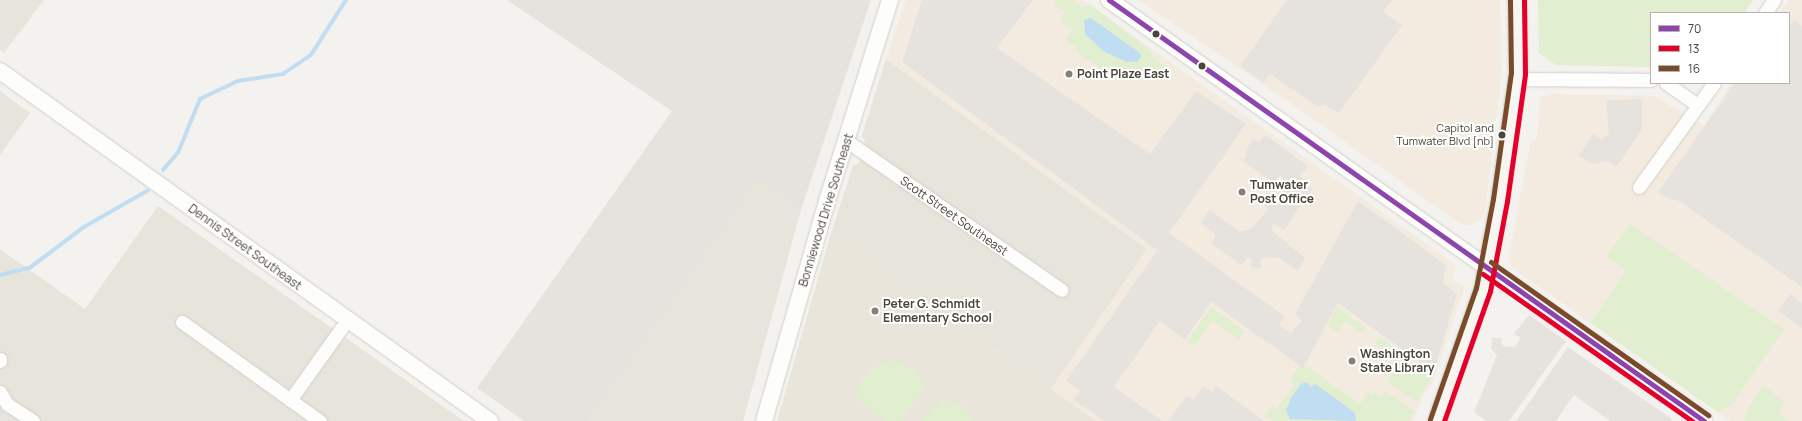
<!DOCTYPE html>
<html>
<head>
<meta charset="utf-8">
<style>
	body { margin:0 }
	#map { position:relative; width:1802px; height:421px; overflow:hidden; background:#f4f2ee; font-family:Manrope,sans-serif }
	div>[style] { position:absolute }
	.residential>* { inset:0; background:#e7e4dc }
	.commercial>* { inset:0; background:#f3ebdf }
	.industrial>* { inset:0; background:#e6e2de }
	.education>* { inset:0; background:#eae5da }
	.green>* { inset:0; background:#e1eecf; transform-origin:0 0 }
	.parking>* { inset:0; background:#e6e3df }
	.water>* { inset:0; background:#c0ddf1 }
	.stream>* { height:3.5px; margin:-1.75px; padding:0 1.75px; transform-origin:1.75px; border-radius:1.75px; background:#c0ddf1 }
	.roads { filter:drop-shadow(0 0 1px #d2d0cb) drop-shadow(0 0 1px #d2d0cb) }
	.minor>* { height:13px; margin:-6.5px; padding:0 6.5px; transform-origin:6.5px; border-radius:6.5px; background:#fdfdfc }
	.tertiary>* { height:16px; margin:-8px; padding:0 8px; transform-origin:8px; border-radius:8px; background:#fdfdfc }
	.secondary>* { height:18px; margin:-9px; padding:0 9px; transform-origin:9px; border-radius:9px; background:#f7f6f1 }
	.bus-1>* { height:5px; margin:-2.5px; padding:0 2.5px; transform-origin:2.5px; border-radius:2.5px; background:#8e44ad }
	.bus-2>* { height:5px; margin:-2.5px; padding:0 2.5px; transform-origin:2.5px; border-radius:2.5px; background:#e4002b }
	.bus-3>* { height:5px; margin:-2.5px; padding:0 2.5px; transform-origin:2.5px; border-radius:2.5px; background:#7a4b2a }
	.dots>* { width:11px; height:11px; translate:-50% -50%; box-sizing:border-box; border:2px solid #fff; border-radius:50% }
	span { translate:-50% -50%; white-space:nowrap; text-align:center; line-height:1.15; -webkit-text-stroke:4px #fff; paint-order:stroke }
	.bus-label { font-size:11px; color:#4b4439 }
	.right { translate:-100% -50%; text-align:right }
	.poi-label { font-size:12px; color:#4b4439; font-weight:700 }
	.left { translate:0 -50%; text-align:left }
	.street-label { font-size:12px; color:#4b4439 }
	.legend { position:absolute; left:1650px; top:12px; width:140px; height:72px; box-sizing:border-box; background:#fff; border:1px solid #b7b4b0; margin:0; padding:5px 7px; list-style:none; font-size:12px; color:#4b4439 }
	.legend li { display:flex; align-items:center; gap:8px; height:20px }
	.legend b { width:20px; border:1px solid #b7b4b0 }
</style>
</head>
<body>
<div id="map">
	<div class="residential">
		<i style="clip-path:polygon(0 0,44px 0,4px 53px,0 50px)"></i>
		<i style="clip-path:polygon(886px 59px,1147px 249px,1051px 389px,831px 233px,853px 166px,859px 163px,865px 141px,862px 135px)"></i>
		<i style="clip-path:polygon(0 91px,30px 113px,0 155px)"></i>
		<i style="clip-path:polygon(758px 180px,801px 210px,743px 421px,588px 421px)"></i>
		<i style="clip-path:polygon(158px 206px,464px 421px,0 421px,0 249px,85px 309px)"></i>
	</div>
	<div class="commercial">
		<i style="clip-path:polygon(906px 0,1083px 0,1456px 265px,1452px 277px,1455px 282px,1465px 286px,1432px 384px,1423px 396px,1413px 421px,1096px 421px,1051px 389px,1147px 249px,886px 59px)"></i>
		<i style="clip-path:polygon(1138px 0,1500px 0,1502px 70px,1485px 211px,1479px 221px,1470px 226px,1459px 223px,1286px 100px)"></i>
		<i style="clip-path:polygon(1789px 0,1802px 0,1802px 421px,1730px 421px,1515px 270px,1509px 262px,1510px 251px,1530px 144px,1537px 137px,1540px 97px,1551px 94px,1655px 96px,1704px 126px,1731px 83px,1789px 83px,1789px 13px,1780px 13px)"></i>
	</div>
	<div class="industrial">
		<i style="clip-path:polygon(507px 0,871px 0,801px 210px,758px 180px,588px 421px,524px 421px,477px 388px,672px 111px)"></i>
	</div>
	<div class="education">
		<i style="clip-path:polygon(831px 233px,1096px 421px,777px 421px)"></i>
	</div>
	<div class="green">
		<i style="clip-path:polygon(1056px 0,1072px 0,1082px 7px,1091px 5px,1149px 49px,1155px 59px,1171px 70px,1163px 81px,1151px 73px,1144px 81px,1132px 73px,1125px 81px,1112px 72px,1110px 75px,1076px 51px,1078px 48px,1066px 39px,1072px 30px,1060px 21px,1065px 12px,1054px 4px)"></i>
		<i style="clip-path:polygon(1538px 0,1753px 0,1744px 13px,1651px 13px,1651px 67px,1556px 65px,1539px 53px)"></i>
		<i style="clip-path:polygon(1630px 224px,1784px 329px,1734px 402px,1725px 409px,1718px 412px,1591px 323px,1626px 271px,1607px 256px)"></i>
		<i style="clip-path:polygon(1211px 307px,1245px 331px,1239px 339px,1212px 321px,1194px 346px,1187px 342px)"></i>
		<i style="clip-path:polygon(1337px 307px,1366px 328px,1362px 333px,1345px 321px,1337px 332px,1328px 325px)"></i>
		<i style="clip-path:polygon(1379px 337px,1401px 353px,1390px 370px,1386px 367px,1394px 356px,1375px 343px)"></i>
		<i style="left:1404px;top:356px;width:35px;height:31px;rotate:33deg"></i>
		<i style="clip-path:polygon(888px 360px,902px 363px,915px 371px,925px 388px,902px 421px,885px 421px,856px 399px,861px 381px,874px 367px)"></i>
		<i style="clip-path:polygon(1302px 363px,1360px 404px,1368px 392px,1373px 396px,1376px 392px,1381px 397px,1386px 391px,1415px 411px,1410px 421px,1274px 421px,1263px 417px,1272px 406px,1277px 409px,1295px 385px,1290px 380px)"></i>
		<i style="clip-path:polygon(1763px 385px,1784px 401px,1778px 414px,1788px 421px,1745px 421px,1746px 413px)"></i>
		<i style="clip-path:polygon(942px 400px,961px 403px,975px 421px,922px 421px)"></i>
	</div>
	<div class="parking">
		<i style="clip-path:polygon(922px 0,1033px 0,997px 48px,1150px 154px,1196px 91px,1246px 124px,1169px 233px,1284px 316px,1279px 325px,1290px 333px,1302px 321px,1295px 314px,1358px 201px,1446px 265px,1443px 283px,1457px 294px,1434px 372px,1338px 303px,1303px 368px,1211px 302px,1185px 340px,1160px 321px,1114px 387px,1162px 421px,1104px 421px,1074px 400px,1080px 391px,1066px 381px,1163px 242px,1157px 250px,902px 62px)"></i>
		<i style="clip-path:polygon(1287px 0,1392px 0,1383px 12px,1402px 25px,1339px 113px,1325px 105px,1318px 107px,1270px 74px,1263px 82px,1240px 66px)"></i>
		<i style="clip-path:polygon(1794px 20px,1802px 26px,1802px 287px,1679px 201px,1665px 197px,1658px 192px,1735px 83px,1789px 83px,1789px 27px)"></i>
		<i style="clip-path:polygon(1642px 99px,1642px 130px,1616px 167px,1608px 161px,1592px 164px,1579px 155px,1593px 134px,1602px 140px,1609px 133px,1606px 100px)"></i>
		<i style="clip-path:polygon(1265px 135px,1308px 166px,1300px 176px,1313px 188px,1284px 230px,1274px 224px,1271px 230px,1305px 258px,1298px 271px,1279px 258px,1261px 257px,1261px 268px,1251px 267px,1251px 258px,1248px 257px,1242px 265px,1212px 244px,1216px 235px,1201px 223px,1210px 210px,1240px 232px,1253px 227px,1268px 209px,1261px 203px,1274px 185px,1283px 190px,1287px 184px,1280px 175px,1274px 183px,1243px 161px,1247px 155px,1245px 152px,1253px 139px,1259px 142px)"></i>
		<i style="clip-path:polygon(1790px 294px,1802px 303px,1802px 328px,1778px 311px)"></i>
		<i style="clip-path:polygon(1529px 315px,1566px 341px,1509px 421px,1486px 421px,1474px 412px,1497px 355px,1491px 349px,1492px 338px,1501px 338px,1503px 346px,1515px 347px,1521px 338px,1514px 334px)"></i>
		<i style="clip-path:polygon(1568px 347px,1672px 419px,1671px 421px,1610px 421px,1574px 395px,1556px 421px,1516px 421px)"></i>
		<i style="clip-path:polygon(1203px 386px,1212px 392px,1216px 386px,1264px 421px,1168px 421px,1187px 396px,1193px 400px)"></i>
	</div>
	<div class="water">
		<i style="clip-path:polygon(1091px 18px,1140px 53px,1141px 57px,1137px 62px,1127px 62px,1103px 51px,1085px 34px,1084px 20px)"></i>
		<i style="clip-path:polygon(1306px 382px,1311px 387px,1315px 384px,1346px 406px,1355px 413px,1356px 421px,1290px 419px,1286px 410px,1291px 398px,1301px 384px)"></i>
	</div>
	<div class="stream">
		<i style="left:163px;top:170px;width:23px;rotate:-49deg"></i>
		<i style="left:178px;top:153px;width:58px;rotate:-67.8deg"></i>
		<i style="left:200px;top:99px;width:42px;rotate:-25.3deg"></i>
		<i style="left:238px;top:81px;width:46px;rotate:-8.8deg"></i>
		<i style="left:283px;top:74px;width:34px;rotate:-34deg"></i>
		<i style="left:311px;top:55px;width:65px;rotate:-57.5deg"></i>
		<i style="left:0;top:275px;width:32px;rotate:-14deg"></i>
		<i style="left:31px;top:267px;width:66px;rotate:-37deg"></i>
		<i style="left:84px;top:227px;width:73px;rotate:-29.7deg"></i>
	</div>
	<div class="roads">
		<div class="minor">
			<i style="left:1765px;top:13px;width:16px;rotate:-55deg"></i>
			<i style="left:1517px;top:79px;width:134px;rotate:0.4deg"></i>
			<i style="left:1666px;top:83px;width:39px;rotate:35deg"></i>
			<i style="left:847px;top:141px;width:261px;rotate:34.8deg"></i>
			<i style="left:1639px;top:187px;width:128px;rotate:-54.2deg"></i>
			<i style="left:182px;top:322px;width:170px;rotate:35.7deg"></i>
			<i style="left:0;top:361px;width:2px;rotate:-90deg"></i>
			<i style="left:0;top:392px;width:14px;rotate:60deg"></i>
			<i style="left:7px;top:404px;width:31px;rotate:33deg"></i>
			<i style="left:290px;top:400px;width:98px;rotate:-54.5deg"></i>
		</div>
		<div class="tertiary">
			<i style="left:1109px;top:0;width:729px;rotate:35.28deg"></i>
			<i style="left:0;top:71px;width:602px;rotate:35.54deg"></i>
			<i style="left:764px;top:421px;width:229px;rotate:-74deg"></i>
			<i style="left:827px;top:201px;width:211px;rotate:-72.6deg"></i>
		</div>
		<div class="secondary">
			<i style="left:1437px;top:421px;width:139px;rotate:-70.7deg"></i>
			<i style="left:1483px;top:290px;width:92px;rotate:-79.3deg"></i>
			<i style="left:1500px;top:200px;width:128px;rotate:-81.9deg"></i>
			<i style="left:1518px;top:73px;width:73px;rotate:-90.8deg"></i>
		</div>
	</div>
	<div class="bus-1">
		<i style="left:1109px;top:0;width:729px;rotate:35.28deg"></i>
	</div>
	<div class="bus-2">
		<i style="left:1483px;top:274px;width:256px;rotate:35.1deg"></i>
		<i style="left:1444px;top:421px;width:138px;rotate:-70.5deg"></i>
		<i style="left:1490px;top:291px;width:92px;rotate:-79.3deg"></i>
		<i style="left:1507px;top:201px;width:128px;rotate:-81.9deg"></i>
		<i style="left:1525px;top:74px;width:74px;rotate:-90.8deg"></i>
	</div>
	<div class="bus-3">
		<i style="left:1491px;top:262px;width:266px;rotate:35.2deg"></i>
		<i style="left:1430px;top:419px;width:139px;rotate:-70.7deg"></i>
		<i style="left:1476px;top:288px;width:91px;rotate:-79.2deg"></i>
		<i style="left:1493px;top:199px;width:127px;rotate:-81.9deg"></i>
		<i style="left:1511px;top:73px;width:73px;rotate:-90.8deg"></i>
	</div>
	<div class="dots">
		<i style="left:1156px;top:34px;background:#4b4439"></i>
		<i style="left:1202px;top:66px;background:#4b4439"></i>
		<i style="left:1069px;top:74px;background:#868178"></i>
		<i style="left:1502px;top:135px;background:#4b4439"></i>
		<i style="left:1242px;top:192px;background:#868178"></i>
		<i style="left:875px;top:311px;background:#868178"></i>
		<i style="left:1352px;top:361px;background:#868178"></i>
	</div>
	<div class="bus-label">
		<span class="right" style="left:1494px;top:135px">Capitol and<br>Tumwater Blvd [nb]</span>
	</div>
	<div class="poi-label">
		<span class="left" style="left:1077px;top:74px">Point Plaze East</span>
		<span class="left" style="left:1250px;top:192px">Tumwater<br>Post Office</span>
		<span class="left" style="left:883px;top:311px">Peter G. Schmidt<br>Elementary School</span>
		<span class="left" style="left:1360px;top:361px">Washington<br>State Library</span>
	</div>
	<div class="street-label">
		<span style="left:826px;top:210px;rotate:-73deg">Bonniewood Drive Southeast</span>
		<span style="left:954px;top:216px;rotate:35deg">Scott Street Southeast</span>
		<span style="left:245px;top:247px;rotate:36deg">Dennis Street Southeast</span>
	</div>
	<ul class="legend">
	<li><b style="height:5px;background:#8e44ad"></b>70</li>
	<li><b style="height:5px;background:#e4002b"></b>13</li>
	<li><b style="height:5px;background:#7a4b2a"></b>16</li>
	</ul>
</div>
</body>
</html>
